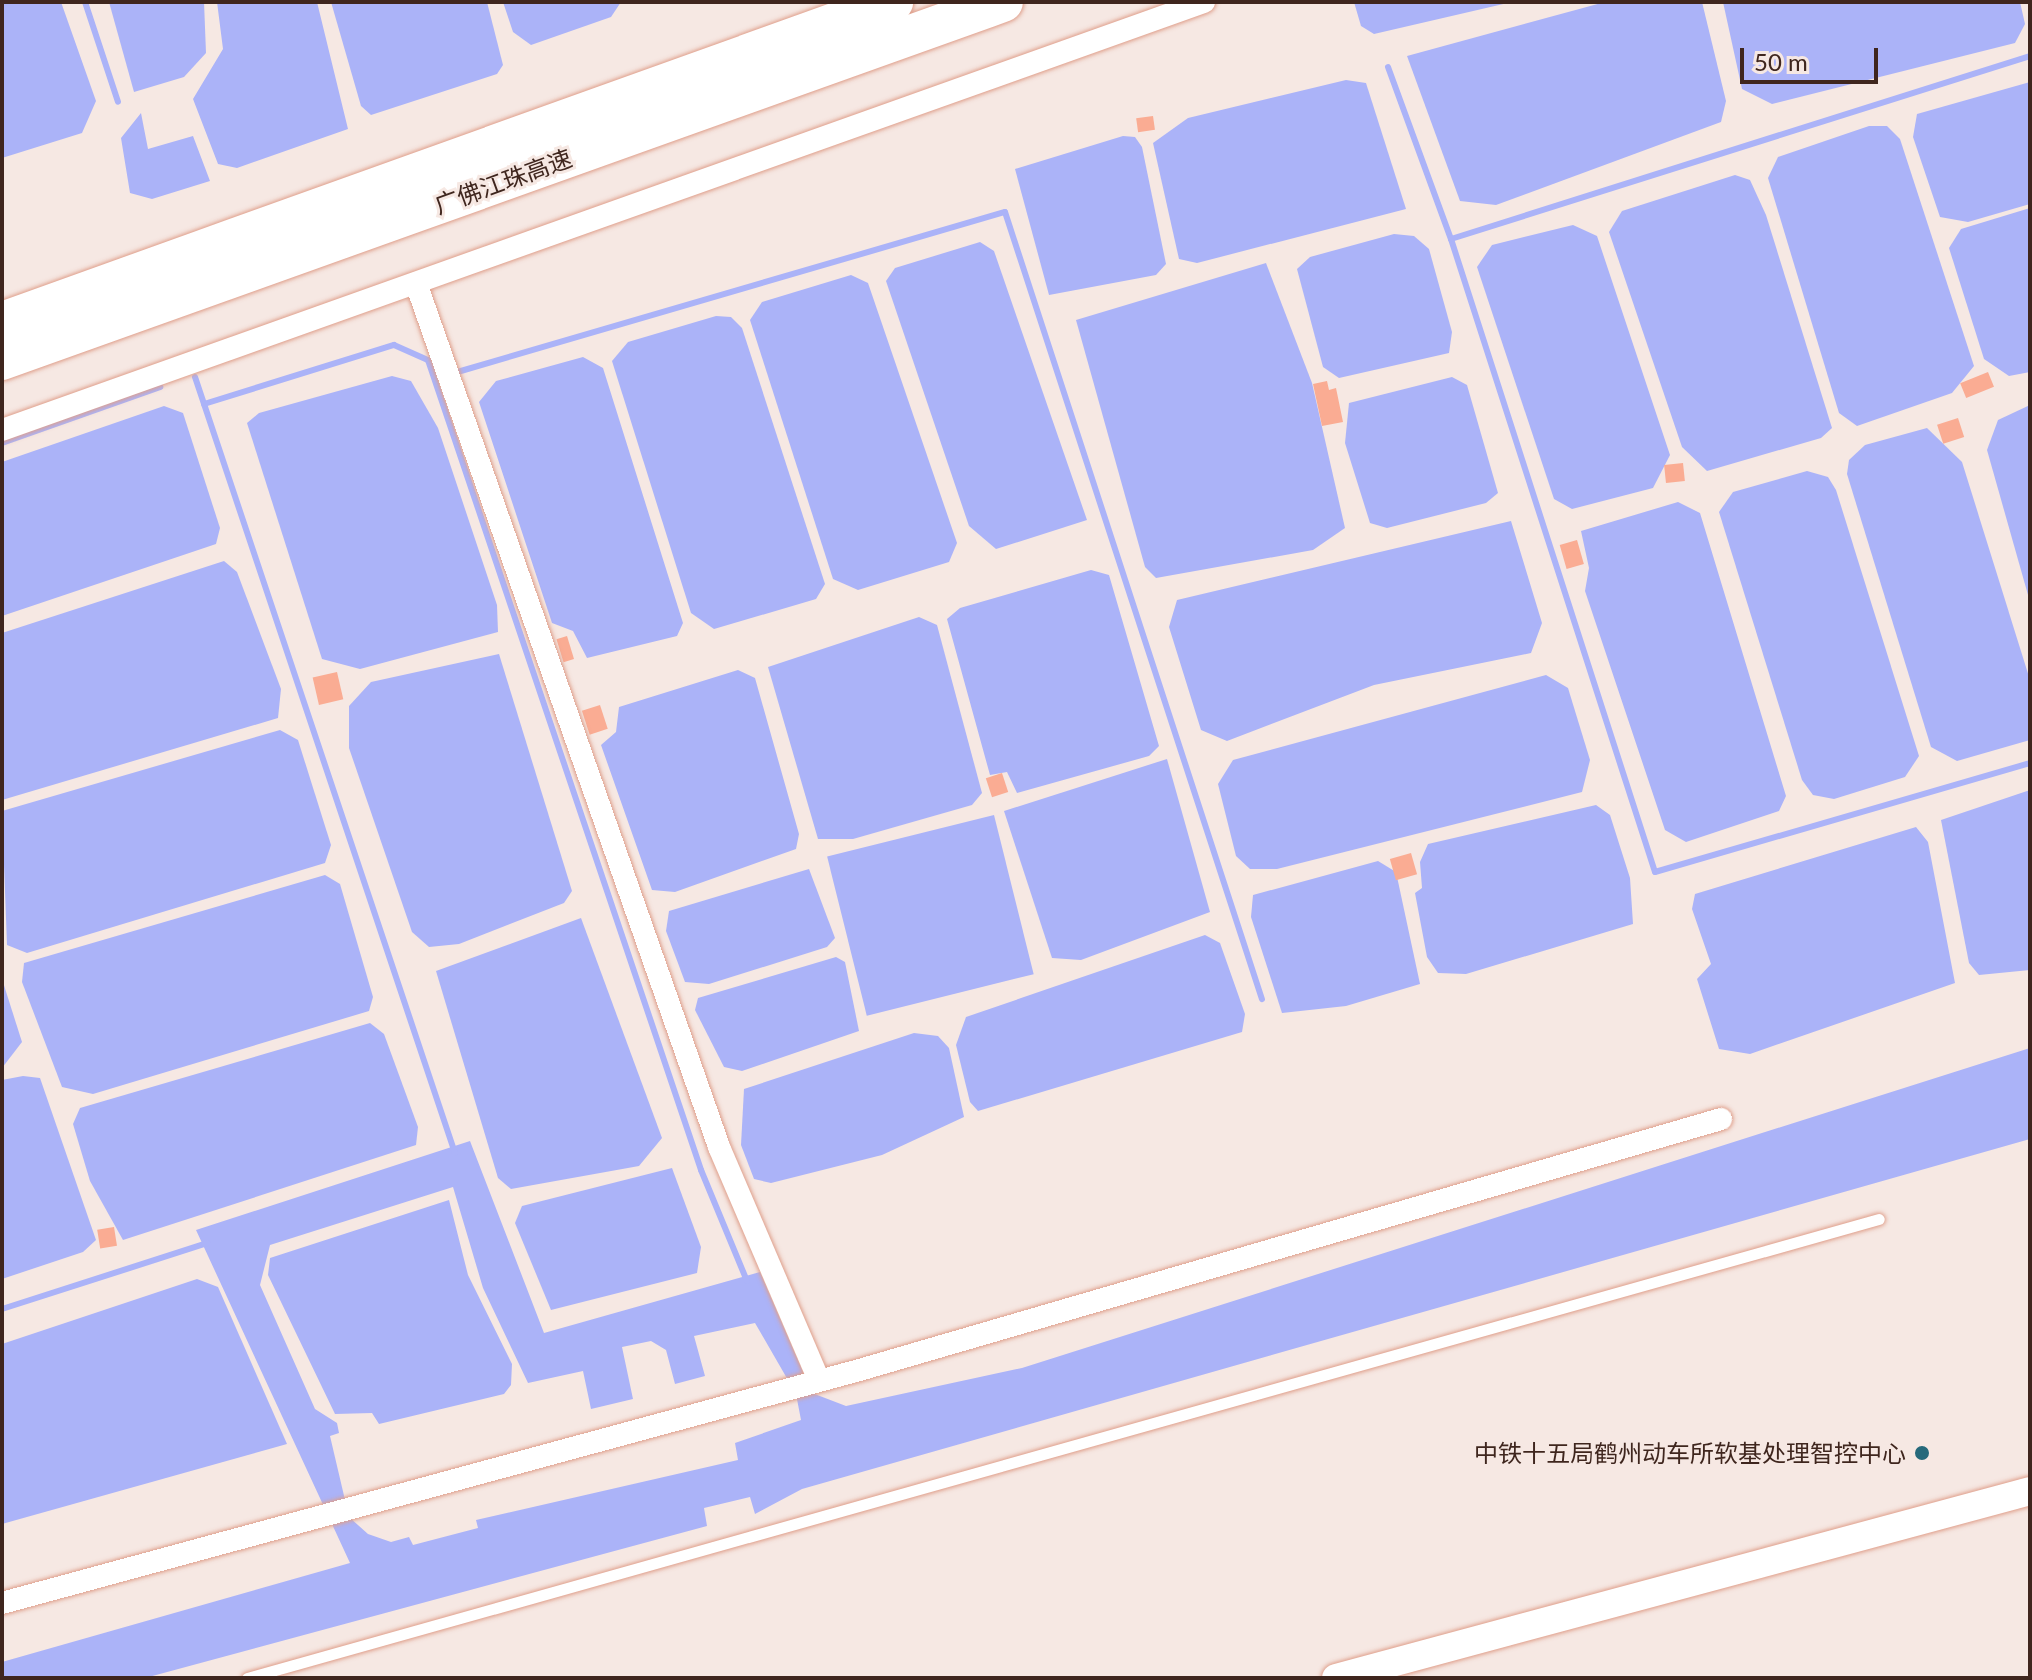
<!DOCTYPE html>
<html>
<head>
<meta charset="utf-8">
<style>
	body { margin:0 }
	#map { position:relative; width:2032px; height:1680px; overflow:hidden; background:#f6e8e3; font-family:Lato,"Noto Sans SC",sans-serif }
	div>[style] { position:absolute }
	.water>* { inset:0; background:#abb3f8; transform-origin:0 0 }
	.stream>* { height:6px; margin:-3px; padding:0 3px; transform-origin:3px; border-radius:3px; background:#abb3f8 }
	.building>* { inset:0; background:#faac93; transform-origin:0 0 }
	.roads { filter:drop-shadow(0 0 2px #df9f8b) drop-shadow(0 0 2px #df9f8b) }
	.service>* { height:11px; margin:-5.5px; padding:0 5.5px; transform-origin:5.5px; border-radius:5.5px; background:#fff }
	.minor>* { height:22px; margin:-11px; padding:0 11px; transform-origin:11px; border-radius:11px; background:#fff }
	.tertiary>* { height:28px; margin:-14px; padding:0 14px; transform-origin:14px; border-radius:14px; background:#fff }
	.motorway>* { height:40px; margin:-20px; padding:0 20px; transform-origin:20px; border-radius:20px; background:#fff }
	.dots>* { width:22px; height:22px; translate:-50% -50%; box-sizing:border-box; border:4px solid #f6e8e3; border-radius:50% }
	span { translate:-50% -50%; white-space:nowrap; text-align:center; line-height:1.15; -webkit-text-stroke:6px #f6e8e3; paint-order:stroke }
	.street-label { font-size:24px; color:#3f261e }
	.poi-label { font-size:24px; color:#3f261e }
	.right { translate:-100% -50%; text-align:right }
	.frame { position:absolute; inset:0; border:4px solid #3f261e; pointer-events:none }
	.scale { position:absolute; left:1740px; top:48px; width:138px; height:36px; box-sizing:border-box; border:4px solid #3f261e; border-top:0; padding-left:10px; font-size:24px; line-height:28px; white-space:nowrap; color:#3f261e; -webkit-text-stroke:6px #f6e8e3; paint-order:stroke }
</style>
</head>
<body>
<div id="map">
	<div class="water">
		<i style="clip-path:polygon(2px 2px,61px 2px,96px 101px,82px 133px,2px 158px)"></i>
		<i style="clip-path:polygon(109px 2px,204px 2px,206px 53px,184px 77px,134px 92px)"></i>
		<i style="clip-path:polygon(217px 2px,317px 2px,348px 129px,237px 168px,218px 164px,193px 99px,223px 49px)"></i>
		<i style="clip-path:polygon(331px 2px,487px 2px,503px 65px,497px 74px,371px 115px,361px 106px)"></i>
		<i style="clip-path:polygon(503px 2px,621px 2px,611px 17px,531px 45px,513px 32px)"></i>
		<i style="clip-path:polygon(1354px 2px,1512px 2px,1374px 34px,1361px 26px)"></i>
		<i style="clip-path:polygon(1605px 2px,1702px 2px,1726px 101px,1721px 122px,1496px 205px,1460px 201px,1407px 56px)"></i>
		<i style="clip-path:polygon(1723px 2px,2020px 2px,2025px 24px,2015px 43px,1772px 104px,1742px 89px)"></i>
		<i style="clip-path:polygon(1346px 80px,1366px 83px,1406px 209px,1197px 263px,1179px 259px,1153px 143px,1188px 118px)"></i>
		<i style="clip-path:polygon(2030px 82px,2030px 204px,1968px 222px,1940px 217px,1913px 137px,1917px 114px)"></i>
		<i style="clip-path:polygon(141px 113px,148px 149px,193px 136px,210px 181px,152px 199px,130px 193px,121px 138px)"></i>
		<i style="clip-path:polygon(1869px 126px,1887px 126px,1900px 139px,1974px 366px,1952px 393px,1857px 426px,1839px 413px,1768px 178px,1778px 157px)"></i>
		<i style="clip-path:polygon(1123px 136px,1135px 137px,1142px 147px,1166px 264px,1156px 275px,1049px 295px,1015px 169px)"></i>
		<i style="clip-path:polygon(1735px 175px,1750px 180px,1766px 215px,1832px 428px,1821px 438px,1707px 471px,1682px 447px,1609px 232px,1622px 211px)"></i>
		<i style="clip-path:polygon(2030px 208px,2030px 372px,2009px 376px,1984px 359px,1949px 248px,1961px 229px)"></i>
		<i style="clip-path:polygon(1573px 225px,1597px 236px,1670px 455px,1653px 488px,1572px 509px,1554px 499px,1477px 267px,1492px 245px)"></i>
		<i style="clip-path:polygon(1394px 234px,1414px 236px,1429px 249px,1452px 332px,1449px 353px,1339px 378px,1323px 367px,1297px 269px,1310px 257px)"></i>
		<i style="clip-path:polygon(980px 242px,994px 251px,1087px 520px,996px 549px,969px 526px,886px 281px,895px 268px)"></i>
		<i style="clip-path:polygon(1266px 263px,1312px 383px,1345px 528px,1313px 550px,1156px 578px,1145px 567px,1076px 320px)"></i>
		<i style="clip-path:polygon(851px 275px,868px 283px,957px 543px,949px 562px,858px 590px,833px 579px,750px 320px,762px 302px)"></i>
		<i style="clip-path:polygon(716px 316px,731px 317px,742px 328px,825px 584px,816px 599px,714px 629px,691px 613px,612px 361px,628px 342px)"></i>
		<i style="clip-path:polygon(583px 357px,603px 368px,683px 623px,677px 636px,587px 658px,573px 631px,552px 623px,479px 402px,496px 381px)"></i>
		<i style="clip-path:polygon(392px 376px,411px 381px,438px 428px,497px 605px,498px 632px,360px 669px,322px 659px,247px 423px,259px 413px)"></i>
		<i style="clip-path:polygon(1452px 377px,1467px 385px,1498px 493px,1486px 503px,1387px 528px,1370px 523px,1345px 443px,1349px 403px)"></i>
		<i style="clip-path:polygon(2030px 405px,2030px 602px,1987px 450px,1998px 420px)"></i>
		<i style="clip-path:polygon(164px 406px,183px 413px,220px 528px,216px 544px,2px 616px,2px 462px)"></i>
		<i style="clip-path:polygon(1927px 428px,1962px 462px,2030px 680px,2030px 740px,1957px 761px,1931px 747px,1847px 474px,1849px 460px,1865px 445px)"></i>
		<i style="clip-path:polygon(1807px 471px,1828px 477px,1836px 490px,1919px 756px,1905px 777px,1834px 799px,1813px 795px,1802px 780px,1719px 512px,1733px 492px)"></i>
		<i style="clip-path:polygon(1678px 502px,1700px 513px,1786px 796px,1779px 811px,1686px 842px,1665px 830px,1585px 591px,1589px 568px,1581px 531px)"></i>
		<i style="clip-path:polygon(1511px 521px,1542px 623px,1531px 653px,1374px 685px,1227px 741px,1201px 730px,1169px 627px,1177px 600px)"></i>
		<i style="clip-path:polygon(224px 561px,237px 572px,281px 689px,278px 718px,2px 800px,2px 633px)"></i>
		<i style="clip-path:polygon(1091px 570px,1109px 575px,1159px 746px,1149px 756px,1017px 793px,1007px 772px,990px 775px,947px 619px,960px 608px)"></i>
		<i style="clip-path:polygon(919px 617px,937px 625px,982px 793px,972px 805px,853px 839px,818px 839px,768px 667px)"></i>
		<i style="clip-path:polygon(499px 654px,572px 891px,564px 903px,459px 944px,429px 947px,412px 932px,349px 748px,349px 706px,371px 682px)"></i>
		<i style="clip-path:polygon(738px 670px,755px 678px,799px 834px,796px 849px,675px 892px,652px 890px,601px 745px,616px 732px,619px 707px)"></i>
		<i style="clip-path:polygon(1546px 675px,1568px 688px,1590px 760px,1582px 792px,1277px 869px,1250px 869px,1236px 856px,1218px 784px,1233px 760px)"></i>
		<i style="clip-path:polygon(280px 730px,298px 740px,331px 845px,325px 863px,27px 953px,7px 945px,2px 811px)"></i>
		<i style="clip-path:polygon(1167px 759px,1210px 912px,1081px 960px,1052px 958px,1004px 811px)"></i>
		<i style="clip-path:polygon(2030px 790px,2030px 970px,1979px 975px,1969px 963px,1941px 820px)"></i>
		<i style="clip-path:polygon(1596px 805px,1610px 815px,1630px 878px,1633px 924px,1466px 974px,1438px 973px,1427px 957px,1415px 893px,1422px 888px,1420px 862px,1428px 844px)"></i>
		<i style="left:994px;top:815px;width:164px;height:172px;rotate:76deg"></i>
		<i style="clip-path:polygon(1916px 827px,1928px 842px,1955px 983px,1750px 1054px,1719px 1049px,1697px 979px,1711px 964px,1692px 909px,1695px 894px)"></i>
		<i style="clip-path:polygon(1378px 861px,1396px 872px,1420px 984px,1346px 1006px,1282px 1013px,1251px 917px,1253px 895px)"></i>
		<i style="clip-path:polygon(809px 869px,835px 938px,827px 947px,709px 984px,685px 982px,666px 931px,669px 911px)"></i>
		<i style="clip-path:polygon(325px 875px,340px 884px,373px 997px,369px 1011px,93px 1094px,62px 1087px,22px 982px,24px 963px)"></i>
		<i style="clip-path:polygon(581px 918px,662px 1138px,639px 1166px,511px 1189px,498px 1178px,436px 971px)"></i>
		<i style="clip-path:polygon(1205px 935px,1220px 943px,1245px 1014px,1242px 1032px,978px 1111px,970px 1102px,956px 1045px,966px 1017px)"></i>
		<i style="clip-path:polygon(836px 957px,845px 962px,859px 1031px,742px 1071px,724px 1067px,695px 1010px,698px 998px)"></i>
		<i style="clip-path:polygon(2px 979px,22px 1042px,2px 1068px)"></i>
		<i style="clip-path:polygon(370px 1023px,384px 1034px,418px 1127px,416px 1145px,123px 1240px,90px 1181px,73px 1124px,80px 1108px)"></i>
		<i style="clip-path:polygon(914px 1033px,938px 1036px,949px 1048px,964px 1117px,882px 1155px,771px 1183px,754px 1179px,741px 1145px,744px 1089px)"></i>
		<i style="clip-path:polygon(evenodd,2030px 1048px,2030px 1139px,802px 1489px,755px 1514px,750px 1497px,704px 1508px,707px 1526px,145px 1678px,2px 1678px,2px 1662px,350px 1563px,196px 1230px,470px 1141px,544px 1333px,760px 1272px,812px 1393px,846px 1406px,1022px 1368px,2030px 1048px,453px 1187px,483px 1288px,528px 1383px,583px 1371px,591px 1409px,633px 1399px,622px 1347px,651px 1341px,666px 1350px,675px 1384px,705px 1376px,694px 1336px,755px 1323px,796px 1394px,801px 1420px,735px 1443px,738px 1460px,476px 1520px,478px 1528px,413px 1545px,409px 1537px,391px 1542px,368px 1534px,349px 1517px,330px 1436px,339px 1433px,337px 1423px,315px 1409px,260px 1285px,270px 1245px,453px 1187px)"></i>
		<i style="clip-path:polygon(23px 1076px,40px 1078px,96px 1240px,83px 1252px,2px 1279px,2px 1080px)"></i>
		<i style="clip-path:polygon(672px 1168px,701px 1247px,697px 1273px,551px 1310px,515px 1223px,522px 1206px)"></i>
		<i style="clip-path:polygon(449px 1200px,468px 1275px,512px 1364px,511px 1385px,504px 1394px,379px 1424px,372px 1413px,335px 1414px,268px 1275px,270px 1258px)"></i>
		<i style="clip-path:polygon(197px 1279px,218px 1287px,287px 1444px,2px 1524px,2px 1344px)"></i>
	</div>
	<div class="stream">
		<i style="left:85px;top:2px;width:105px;rotate:71.7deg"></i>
		<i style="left:1388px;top:67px;width:183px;rotate:69.9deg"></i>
		<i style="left:1451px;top:239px;width:665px;rotate:72.14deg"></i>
		<i style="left:1655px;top:872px;width:391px;rotate:-16.2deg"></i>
		<i style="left:1451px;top:239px;width:607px;rotate:-17.54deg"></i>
		<i style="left:454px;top:373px;width:574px;rotate:-16.29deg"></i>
		<i style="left:1005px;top:212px;width:828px;rotate:71.92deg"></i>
		<i style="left:195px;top:377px;width:818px;rotate:71.48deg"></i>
		<i style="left:204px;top:404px;width:199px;rotate:-17.3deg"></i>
		<i style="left:394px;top:345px;width:37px;rotate:24deg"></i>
		<i style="left:428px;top:360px;width:855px;rotate:71.37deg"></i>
		<i style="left:701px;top:1170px;width:120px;rotate:67.5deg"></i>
		<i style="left:2px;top:443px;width:168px;rotate:-19.5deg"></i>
		<i style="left:2px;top:1309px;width:216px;rotate:-17.8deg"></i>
	</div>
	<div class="building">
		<i style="left:1153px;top:116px;width:14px;height:17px;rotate:82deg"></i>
		<i style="left:1988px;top:372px;width:16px;height:30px;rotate:68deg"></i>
		<i style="clip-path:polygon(1327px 381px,1329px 390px,1336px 388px,1343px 422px,1322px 426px,1313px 384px)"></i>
		<i style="left:1958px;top:418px;width:20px;height:22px;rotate:72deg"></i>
		<i style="left:1683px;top:463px;width:18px;height:19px;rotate:84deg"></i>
		<i style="left:1577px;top:540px;width:25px;height:18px;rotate:74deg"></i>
		<i style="left:567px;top:636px;width:24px;height:11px;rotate:73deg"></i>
		<i style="left:337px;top:672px;width:28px;height:25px;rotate:77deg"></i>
		<i style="left:600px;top:705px;width:25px;height:19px;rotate:72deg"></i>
		<i style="left:1002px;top:773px;width:20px;height:17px;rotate:72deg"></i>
		<i style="left:1411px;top:853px;width:22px;height:22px;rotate:74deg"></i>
		<i style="left:114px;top:1227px;width:19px;height:17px;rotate:81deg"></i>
	</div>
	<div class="roads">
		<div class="service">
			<i style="left:247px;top:1678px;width:1695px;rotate:-15.71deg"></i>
		</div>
		<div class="minor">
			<i style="left:416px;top:283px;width:916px;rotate:70.67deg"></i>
			<i style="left:719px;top:1147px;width:249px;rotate:66.8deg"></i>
			<i style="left:2px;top:430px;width:1276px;rotate:-19.6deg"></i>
			<i style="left:2px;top:1603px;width:885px;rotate:-15.2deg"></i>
			<i style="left:856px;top:1371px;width:901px;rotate:-16.24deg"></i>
		</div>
		<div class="tertiary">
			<i style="left:1336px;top:1678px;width:719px;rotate:-15.08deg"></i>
		</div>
		<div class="motorway">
			<i style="left:2px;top:322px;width:947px;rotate:-19.76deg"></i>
			<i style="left:2px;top:360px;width:1063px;rotate:-19.68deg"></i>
		</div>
	</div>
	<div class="dots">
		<i style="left:1922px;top:1453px;background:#26697b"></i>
	</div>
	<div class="street-label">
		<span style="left:503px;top:181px;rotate:-20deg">广佛江珠高速</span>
	</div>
	<div class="poi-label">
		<span class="right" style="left:1906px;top:1453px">中铁十五局鹤州动车所软基处理智控中心</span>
	</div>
	<div class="frame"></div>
	<div class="scale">50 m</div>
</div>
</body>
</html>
